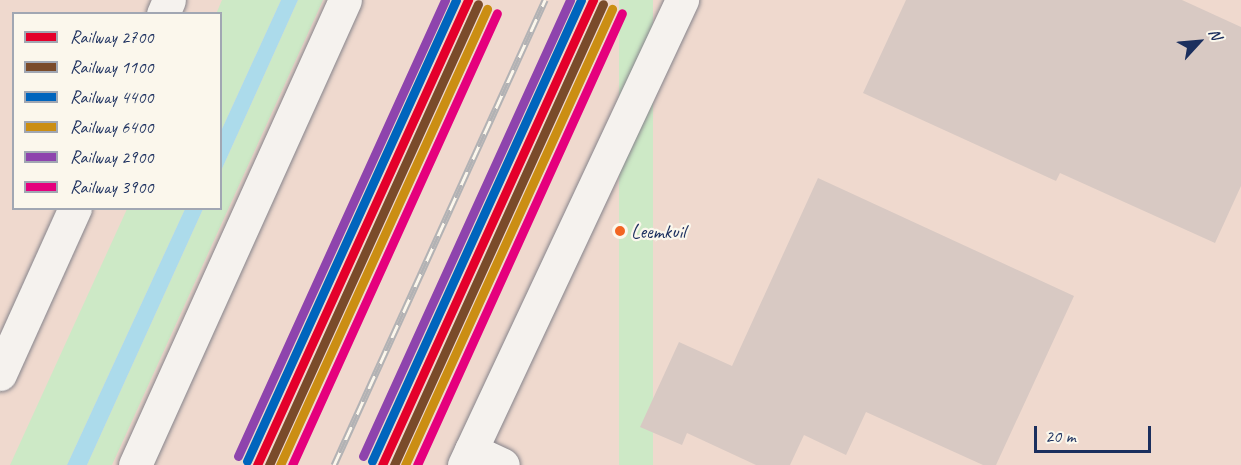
<!DOCTYPE html>
<html>
<head>
<meta charset="utf-8">
<style>
	body { margin:0 }
	#map { position:relative; width:1241px; height:465px; overflow:hidden; background:#ede2dc; font-family:Caveat,sans-serif }
	div>[style] { position:absolute }
	.built>* { inset:0; background:#efd9ce }
	.green>* { inset:0; background:#cde9c6; transform-origin:0 0 }
	.water>* { inset:0; background:#acdbeb }
	.building>* { inset:0; background:#d8c9c3 }
	.roads { filter:drop-shadow(0 0 2px #86848b) drop-shadow(0 0 2px #86848b) }
	.minor>* { height:33px; margin:-16.5px; padding:0 16.5px; transform-origin:16.5px; border-radius:16.5px; background:#f5f2ee }
	.rail>* { height:7px; margin-top:-3.5px; transform-origin:0; background:repeating-linear-gradient(90deg,#fbf7ec 0 14px,#b2b2b4 0 28px); box-sizing:border-box; border-block:2px solid #b2b2b4 }
	.rail-1>* { height:9px; margin:-4.5px; padding:0 4.5px; transform-origin:4.5px; border-radius:4.5px; background:#e4002b }
	.rail-2>* { height:9px; margin:-4.5px; padding:0 4.5px; transform-origin:4.5px; border-radius:4.5px; background:#7a4b2a }
	.rail-3>* { height:9px; margin:-4.5px; padding:0 4.5px; transform-origin:4.5px; border-radius:4.5px; background:#0065bd }
	.rail-4>* { height:9px; margin:-4.5px; padding:0 4.5px; transform-origin:4.5px; border-radius:4.5px; background:#cb8e13 }
	.rail-5>* { height:9px; margin:-4.5px; padding:0 4.5px; transform-origin:4.5px; border-radius:4.5px; background:#8e44ad }
	.rail-6>* { height:9px; margin:-4.5px; padding:0 4.5px; transform-origin:4.5px; border-radius:4.5px; background:#e5007d }
	.dots>* { width:16px; height:16px; translate:-50% -50%; box-sizing:border-box; border:3px solid #fbf7ec; border-radius:50% }
	span { translate:-50% -50%; white-space:nowrap; text-align:center; line-height:1.15; -webkit-text-stroke:4.5px #fbf7ec; paint-order:stroke }
	.bus-label { font-size:20px; color:#1b2f5e }
	.left { translate:0 -50%; text-align:left }
	.legend { position:absolute; left:12px; top:12px; width:210px; height:198px; box-sizing:border-box; background:#fbf7ec; border:2px solid #a1a7b3; margin:0; padding:8px 10px; list-style:none; font-size:18px; color:#1b2f5e }
	.legend li { display:flex; align-items:center; gap:12px; height:30px }
	.legend b { width:30px; border:2px solid #a1a7b3 }
	.north { position:absolute; left:1169px; top:12px; width:60px; height:60px; -webkit-text-stroke:4px #fbf7ec; paint-order:stroke; rotate:64deg; font-size:16px; font-weight:700; line-height:24px; text-align:center; color:#1b2f5e }
	.north::after { content:''; display:block; margin:auto; width:21px; height:27px; background:#1b2f5e; clip-path:polygon(50% 0,100% 100%,50% 72%,0 100%) }
	.scale { position:absolute; left:1034px; top:426px; width:117px; height:27px; box-sizing:border-box; border:3px solid #1b2f5e; border-top:0; padding-left:8px; font-size:18px; line-height:21px; white-space:nowrap; color:#1b2f5e; -webkit-text-stroke:4px #fbf7ec; paint-order:stroke }
</style>
</head>
<body>
<div id="map">
	<div class="built">
		<i style="clip-path:polygon(evenodd,0 0,1241px 0,1241px 465px,0 465px,0 0,14px 14px,220px 14px,220px 208px,14px 208px,14px 14px)"></i>
	</div>
	<div class="green">
		<i style="clip-path:polygon(222px 0,281px 0,221px 131px,220px 14px,216px 14px)"></i>
		<i style="clip-path:polygon(298px 0,323px 0,112px 465px,87px 465px,203px 209px,220px 208px,221px 171px)"></i>
		<i style="left:619px;top:0;width:34px;height:510px"></i>
		<i style="clip-path:polygon(127px 209px,185px 209px,67px 465px,10px 465px)"></i>
	</div>
	<div class="water">
		<i style="clip-path:polygon(281px 0,298px 0,221px 171px,221px 131px)"></i>
		<i style="clip-path:polygon(185px 209px,203px 209px,87px 465px,67px 465px)"></i>
	</div>
	<div class="building">
		<i style="clip-path:polygon(906px 0,1182px 0,1241px 27px,1241px 186px,1215px 243px,1060px 173px,1056px 181px,863px 93px)"></i>
		<i style="clip-path:polygon(818px 178px,1074px 296px,996px 465px,983px 465px,866px 412px,846px 455px,804px 435px,790px 465px,756px 465px,687px 433px,682px 445px,640px 427px,679px 342px,732px 366px)"></i>
	</div>
	<div class="roads">
		<div class="minor">
			<i style="left:163px;top:14px;width:15px;rotate:-67deg"></i>
			<i style="left:0;top:374px;width:182px;rotate:-65.7deg"></i>
			<i style="left:471px;top:450px;width:35px;rotate:25deg"></i>
			<i style="left:135px;top:465px;width:510px;rotate:-65.7deg"></i>
			<i style="left:464px;top:465px;width:514px;rotate:-64.88deg"></i>
		</div>
	</div>
	<div class="rail">
		<i style="left:334px;top:465px;width:511px;rotate:-65.59deg"></i>
	</div>
	<div class="rail-1">
		<i style="left:257px;top:465px;width:511px;rotate:-65.59deg"></i>
		<i style="left:382px;top:465px;width:511px;rotate:-65.59deg"></i>
	</div>
	<div class="rail-2">
		<i style="left:269px;top:465px;width:506px;rotate:-65.61deg"></i>
		<i style="left:394px;top:465px;width:506px;rotate:-65.61deg"></i>
	</div>
	<div class="rail-3">
		<i style="left:247px;top:461px;width:506px;rotate:-65.61deg"></i>
		<i style="left:372px;top:461px;width:506px;rotate:-65.61deg"></i>
	</div>
	<div class="rail-4">
		<i style="left:280px;top:465px;width:501px;rotate:-65.58deg"></i>
		<i style="left:405px;top:465px;width:501px;rotate:-65.58deg"></i>
	</div>
	<div class="rail-5">
		<i style="left:238px;top:456px;width:501px;rotate:-65.58deg"></i>
		<i style="left:363px;top:456px;width:501px;rotate:-65.58deg"></i>
	</div>
	<div class="rail-6">
		<i style="left:292px;top:465px;width:496px;rotate:-65.6deg"></i>
		<i style="left:417px;top:465px;width:496px;rotate:-65.6deg"></i>
	</div>
	<div class="dots">
		<i style="left:620px;top:231px;background:#f26522"></i>
	</div>
	<div class="bus-label">
		<span class="left" style="left:631px;top:231px">Leemkuil</span>
	</div>
	<ul class="legend">
	<li><b style="height:8px;background:#e4002b"></b>Railway 2700</li>
	<li><b style="height:8px;background:#7a4b2a"></b>Railway 1100</li>
	<li><b style="height:8px;background:#0065bd"></b>Railway 4400</li>
	<li><b style="height:8px;background:#cb8e13"></b>Railway 6400</li>
	<li><b style="height:8px;background:#8e44ad"></b>Railway 2900</li>
	<li><b style="height:8px;background:#e5007d"></b>Railway 3900</li>
	</ul>
	<div class="north">N</div>
	<div class="scale">20 m</div>
</div>
</body>
</html>
